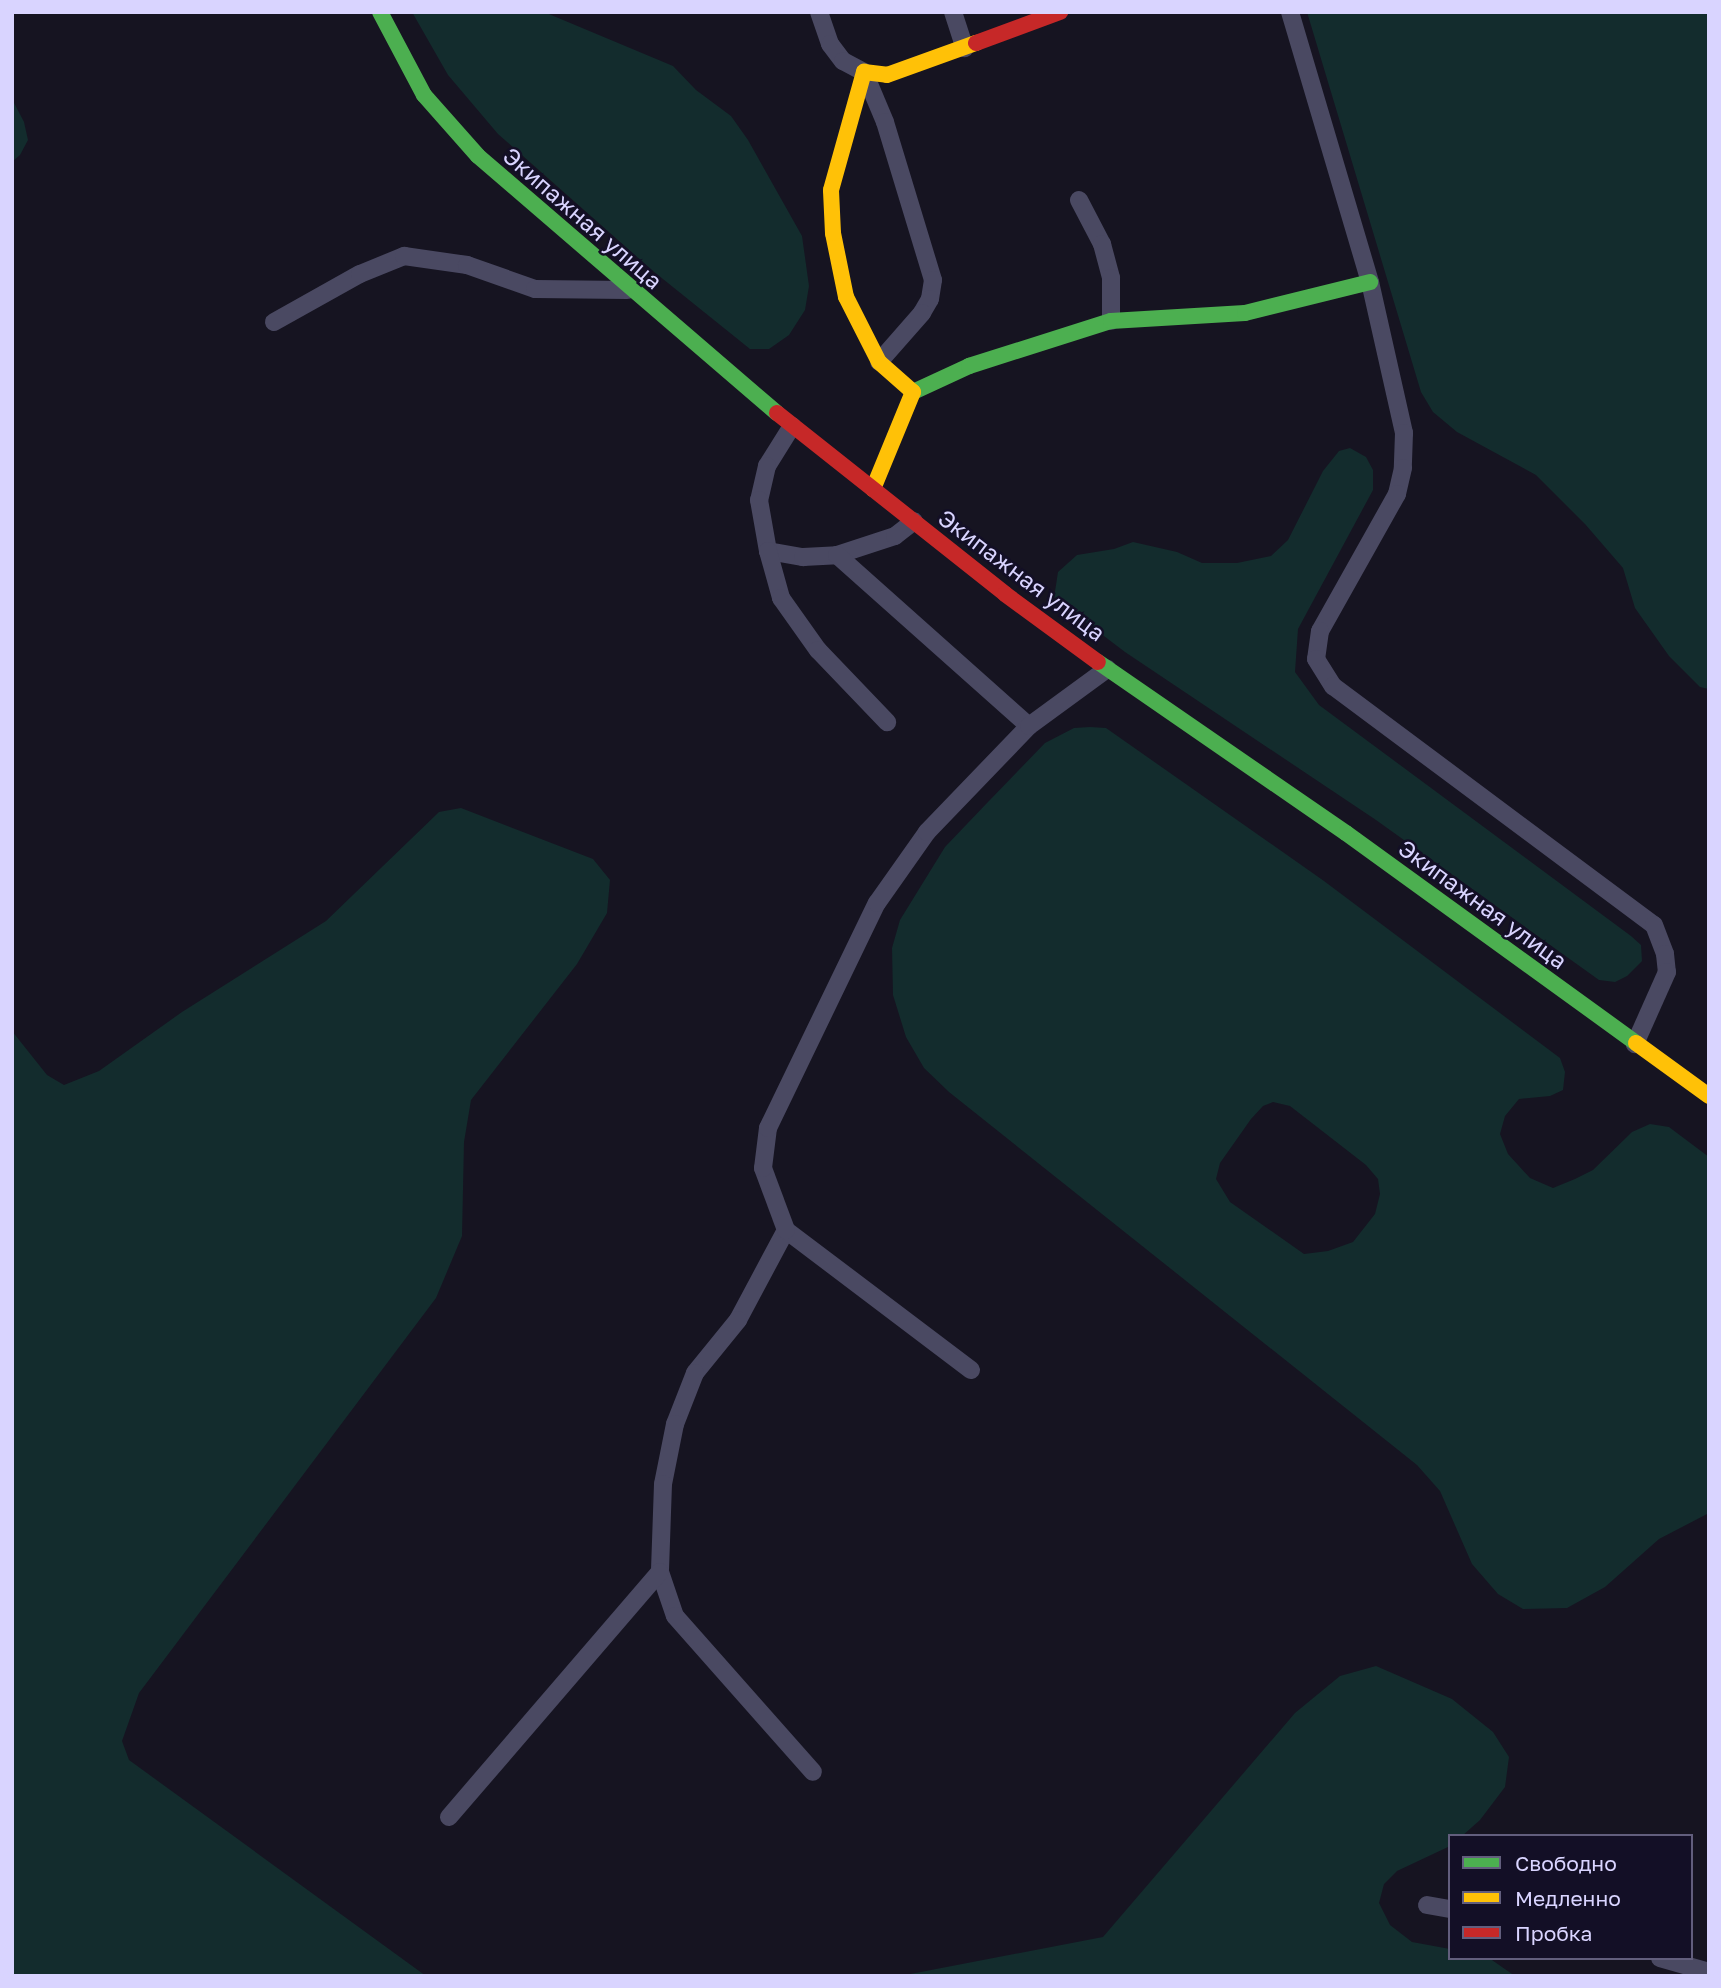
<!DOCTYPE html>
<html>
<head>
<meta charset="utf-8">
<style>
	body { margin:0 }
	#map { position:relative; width:1721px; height:1988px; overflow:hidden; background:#161421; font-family:"Golos Text",sans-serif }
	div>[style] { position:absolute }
	.green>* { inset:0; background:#132c2d }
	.lane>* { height:18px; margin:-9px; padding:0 9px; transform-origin:9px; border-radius:9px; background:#4a4962 }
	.fast>* { height:16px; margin:-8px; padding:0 8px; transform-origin:8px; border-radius:8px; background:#4caf50 }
	.slow>* { height:16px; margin:-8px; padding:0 8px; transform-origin:8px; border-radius:8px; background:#ffc107 }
	.jam>* { height:16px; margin:-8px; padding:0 8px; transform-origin:8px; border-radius:8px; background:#c62828 }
	span { translate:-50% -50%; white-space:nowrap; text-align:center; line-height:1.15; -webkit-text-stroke:5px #130f26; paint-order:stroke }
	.street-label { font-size:23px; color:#d9d4ff }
	.frame { position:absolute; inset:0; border:14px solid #d9d4ff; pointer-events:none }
	.legend { position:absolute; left:1448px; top:1834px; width:245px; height:126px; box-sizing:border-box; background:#130f26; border:2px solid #625e7d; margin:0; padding:9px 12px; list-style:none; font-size:21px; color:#d9d4ff }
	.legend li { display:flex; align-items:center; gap:14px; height:35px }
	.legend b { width:35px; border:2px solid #625e7d }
</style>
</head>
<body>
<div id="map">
	<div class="green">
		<i style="clip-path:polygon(412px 12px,544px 12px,673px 66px,696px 90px,731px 116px,748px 140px,802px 236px,809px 286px,805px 310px,789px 335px,769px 349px,750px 349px,653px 271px,498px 134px,448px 75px)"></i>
		<i style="clip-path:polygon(1307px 12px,1709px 12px,1709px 689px,1700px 687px,1669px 656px,1635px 608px,1623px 568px,1585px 524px,1536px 475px,1457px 432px,1433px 412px,1421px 392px)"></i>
		<i style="clip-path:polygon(12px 99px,24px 122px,28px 140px,20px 155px,12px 162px)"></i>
		<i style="clip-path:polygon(1350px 448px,1366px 457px,1373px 470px,1373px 490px,1298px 629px,1295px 672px,1319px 705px,1631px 936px,1641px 945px,1642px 961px,1627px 976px,1615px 982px,1599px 980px,1376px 820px,1125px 652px,1054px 598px,1058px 572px,1077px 555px,1114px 549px,1133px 542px,1177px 552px,1202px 563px,1237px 563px,1271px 556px,1288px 540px,1323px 471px,1339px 451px)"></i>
		<i style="clip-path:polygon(evenodd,1090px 727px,1106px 728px,1324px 881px,1560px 1058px,1565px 1072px,1563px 1090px,1550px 1096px,1519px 1099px,1505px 1116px,1500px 1134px,1508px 1154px,1530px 1178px,1553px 1188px,1575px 1179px,1593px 1170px,1632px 1132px,1650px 1124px,1669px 1127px,1709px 1157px,1709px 1513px,1659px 1539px,1605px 1587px,1567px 1608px,1523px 1609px,1498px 1594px,1472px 1564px,1440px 1491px,1417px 1465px,949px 1092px,924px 1068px,906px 1037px,893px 995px,892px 948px,900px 920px,945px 847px,987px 803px,1045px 743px,1074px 728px,1090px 727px,1273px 1102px,1290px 1106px,1366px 1165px,1378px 1179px,1380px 1194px,1375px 1214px,1353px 1242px,1328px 1251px,1304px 1254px,1230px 1202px,1216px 1179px,1220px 1163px,1251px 1119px,1263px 1106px,1273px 1102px)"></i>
		<i style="clip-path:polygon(461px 808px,593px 859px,610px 880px,607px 913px,577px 964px,471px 1100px,464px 1142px,462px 1236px,436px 1298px,139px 1693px,122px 1741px,129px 1760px,426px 1976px,12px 1976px,12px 1031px,47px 1075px,64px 1085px,99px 1071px,182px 1012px,326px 921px,439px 812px)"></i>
		<i style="clip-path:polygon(1376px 1666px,1452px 1699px,1493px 1732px,1509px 1757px,1505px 1787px,1480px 1820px,1462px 1836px,1450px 1836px,1448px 1847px,1397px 1871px,1384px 1884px,1379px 1903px,1390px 1925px,1412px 1942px,1450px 1949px,1450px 1958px,1489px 1958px,1515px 1976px,900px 1976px,1103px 1937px,1295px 1713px,1340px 1676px)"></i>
	</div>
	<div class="lane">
		<i style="left:819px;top:12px;width:34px;rotate:71deg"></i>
		<i style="left:830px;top:44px;width:21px;rotate:53deg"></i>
		<i style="left:843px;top:61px;width:24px;rotate:28deg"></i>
		<i style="left:864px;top:72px;width:54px;rotate:67.2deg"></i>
		<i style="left:885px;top:122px;width:165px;rotate:73.1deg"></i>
		<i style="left:933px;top:280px;width:19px;rotate:99deg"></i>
		<i style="left:930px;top:299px;width:16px;rotate:120deg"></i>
		<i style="left:922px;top:313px;width:65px;rotate:131.3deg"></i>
		<i style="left:953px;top:12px;width:38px;rotate:72deg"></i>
		<i style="left:1290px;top:12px;width:282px;rotate:73.5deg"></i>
		<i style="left:1370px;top:282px;width:155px;rotate:77.3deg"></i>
		<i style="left:1404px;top:433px;width:35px;rotate:92deg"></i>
		<i style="left:1403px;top:468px;width:27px;rotate:103deg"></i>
		<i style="left:1397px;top:494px;width:157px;rotate:119.3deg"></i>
		<i style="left:1320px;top:631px;width:28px;rotate:98deg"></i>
		<i style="left:1316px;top:659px;width:32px;rotate:58deg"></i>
		<i style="left:1333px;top:686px;width:400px;rotate:36.7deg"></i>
		<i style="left:1654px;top:925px;width:31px;rotate:69deg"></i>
		<i style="left:1665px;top:954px;width:18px;rotate:84deg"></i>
		<i style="left:1667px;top:972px;width:79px;rotate:114deg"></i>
		<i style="left:1079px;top:200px;width:50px;rotate:62.4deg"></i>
		<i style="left:1102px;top:244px;width:35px;rotate:75deg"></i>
		<i style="left:1111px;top:278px;width:43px;rotate:90deg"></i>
		<i style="left:274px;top:322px;width:98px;rotate:-29.2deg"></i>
		<i style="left:360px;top:274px;width:48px;rotate:-22.2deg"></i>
		<i style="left:404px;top:256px;width:64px;rotate:8.1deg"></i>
		<i style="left:467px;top:265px;width:72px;rotate:19.4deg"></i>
		<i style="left:535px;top:289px;width:92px;rotate:0.6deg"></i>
		<i style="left:792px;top:426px;width:47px;rotate:122deg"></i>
		<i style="left:767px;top:466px;width:35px;rotate:103deg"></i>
		<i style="left:759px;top:500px;width:52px;rotate:80deg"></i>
		<i style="left:768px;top:551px;width:36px;rotate:10deg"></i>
		<i style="left:803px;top:557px;width:34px;rotate:-3deg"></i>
		<i style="left:837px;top:555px;width:61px;rotate:-18.1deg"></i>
		<i style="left:895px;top:536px;width:24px;rotate:-38deg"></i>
		<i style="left:768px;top:551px;width:49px;rotate:74.5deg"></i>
		<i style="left:781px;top:598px;width:64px;rotate:54.6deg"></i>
		<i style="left:818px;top:650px;width:100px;rotate:46.2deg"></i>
		<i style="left:837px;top:555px;width:257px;rotate:41.7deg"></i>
		<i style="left:786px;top:1230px;width:102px;rotate:118.1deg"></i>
		<i style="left:738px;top:1320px;width:68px;rotate:129.1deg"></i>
		<i style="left:695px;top:1373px;width:55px;rotate:111.4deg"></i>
		<i style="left:675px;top:1424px;width:61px;rotate:101.3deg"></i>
		<i style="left:663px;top:1484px;width:88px;rotate:92deg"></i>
		<i style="left:660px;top:1572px;width:46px;rotate:71.2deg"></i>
		<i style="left:675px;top:1616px;width:208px;rotate:48.5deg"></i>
		<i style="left:971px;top:1370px;width:232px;rotate:-142.9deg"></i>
		<i style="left:786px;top:1230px;width:66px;rotate:-110.4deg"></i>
		<i style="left:763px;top:1168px;width:40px;rotate:-82.9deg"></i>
		<i style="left:768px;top:1128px;width:250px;rotate:-64.2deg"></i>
		<i style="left:877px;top:903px;width:87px;rotate:-54.8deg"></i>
		<i style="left:927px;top:832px;width:147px;rotate:-46.1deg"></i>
		<i style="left:1029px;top:726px;width:97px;rotate:-36.2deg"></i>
		<i style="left:449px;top:1817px;width:323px;rotate:-49.3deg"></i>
		<i style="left:1427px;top:1905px;width:23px;rotate:10deg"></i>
		<i style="left:1660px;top:1958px;width:51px;rotate:15.9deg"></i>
	</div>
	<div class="fast">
		<i style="left:380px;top:12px;width:94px;rotate:62.1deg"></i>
		<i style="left:424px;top:95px;width:81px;rotate:48.5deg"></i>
		<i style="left:478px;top:156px;width:394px;rotate:40.7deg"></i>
		<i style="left:913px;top:392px;width:62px;rotate:-24.9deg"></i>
		<i style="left:969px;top:366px;width:149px;rotate:-17.6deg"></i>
		<i style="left:1111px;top:321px;width:134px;rotate:-3.4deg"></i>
		<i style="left:1245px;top:313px;width:129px;rotate:-13.9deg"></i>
		<i style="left:1098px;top:662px;width:301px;rotate:34.6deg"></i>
		<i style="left:1346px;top:833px;width:358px;rotate:35.9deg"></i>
	</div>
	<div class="slow">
		<i style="left:873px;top:489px;width:105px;rotate:-67.6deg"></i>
		<i style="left:913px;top:392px;width:45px;rotate:-138.6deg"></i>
		<i style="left:879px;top:362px;width:73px;rotate:-116.9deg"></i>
		<i style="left:846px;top:297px;width:65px;rotate:-101.5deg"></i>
		<i style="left:833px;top:233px;width:43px;rotate:-92.7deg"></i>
		<i style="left:831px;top:190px;width:123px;rotate:-74.4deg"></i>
		<i style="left:864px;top:72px;width:23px;rotate:7deg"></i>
		<i style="left:887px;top:75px;width:95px;rotate:-19.8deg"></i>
		<i style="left:1636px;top:1043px;width:90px;rotate:36deg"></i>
	</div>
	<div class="jam">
		<i style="left:976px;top:43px;width:90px;rotate:-20.3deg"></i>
		<i style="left:777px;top:413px;width:291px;rotate:38.4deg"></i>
		<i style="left:1005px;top:594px;width:115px;rotate:36.2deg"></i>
	</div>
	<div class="street-label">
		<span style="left:583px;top:218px;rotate:41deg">Экипажная улица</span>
		<span style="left:1022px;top:575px;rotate:37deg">Экипажная улица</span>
		<span style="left:1483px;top:904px;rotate:36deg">Экипажная улица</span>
	</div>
	<div class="frame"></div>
	<ul class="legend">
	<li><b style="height:9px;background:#4caf50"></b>Свободно</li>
	<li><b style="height:9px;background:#ffc107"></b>Медленно</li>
	<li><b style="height:9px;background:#c62828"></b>Пробка</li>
	</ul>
</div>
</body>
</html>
